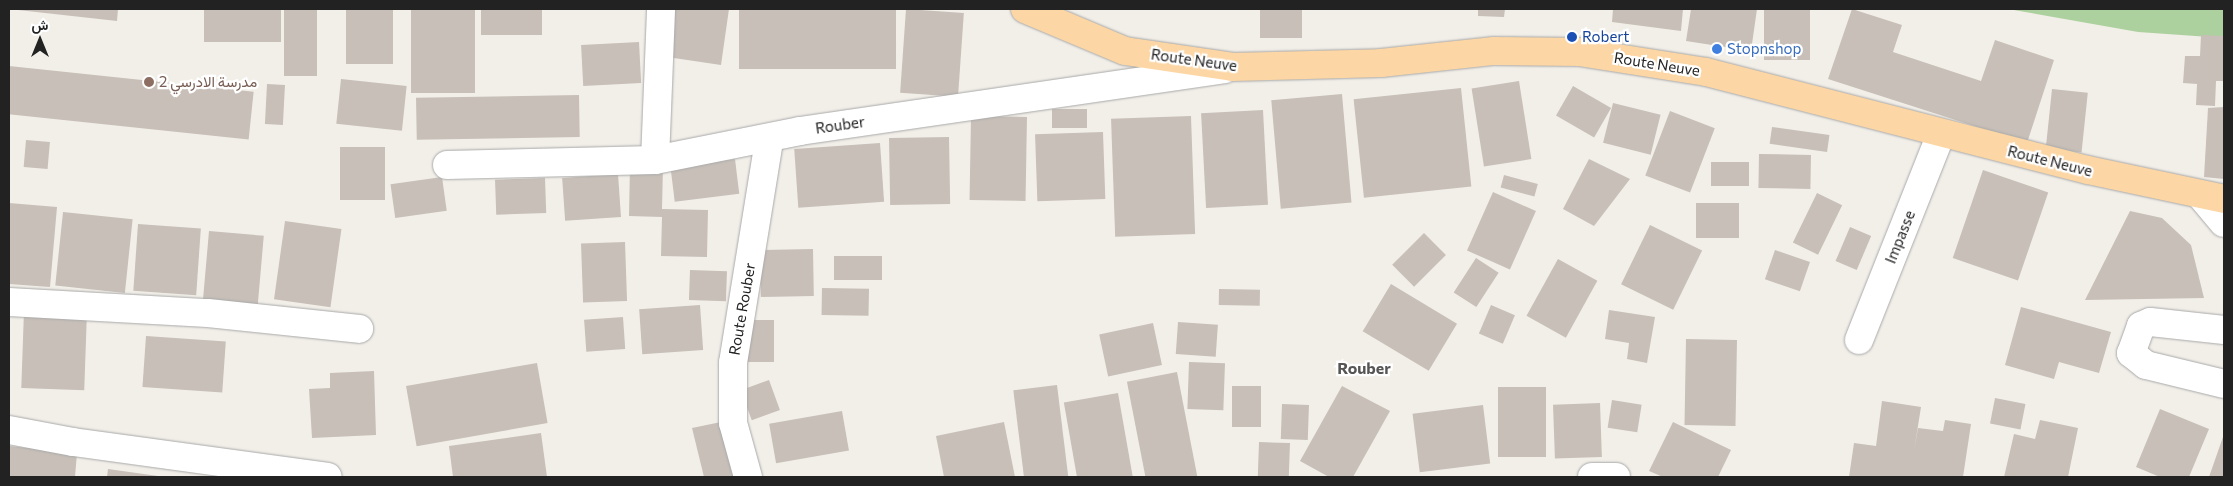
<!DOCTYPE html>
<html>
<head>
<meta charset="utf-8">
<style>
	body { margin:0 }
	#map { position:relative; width:2233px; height:486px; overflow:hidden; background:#f2efe9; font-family:Commissioner,Vazirmatn,sans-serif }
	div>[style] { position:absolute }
	.forest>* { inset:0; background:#add19e }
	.building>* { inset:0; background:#c7bfb8; transform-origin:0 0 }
	.roads { filter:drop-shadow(0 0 1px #a9a9a9) drop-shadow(0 0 1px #a9a9a9) }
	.minor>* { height:28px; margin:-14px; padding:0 14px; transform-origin:14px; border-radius:14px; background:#fff }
	.major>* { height:28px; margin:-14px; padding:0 14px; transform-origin:14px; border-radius:14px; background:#fcd6a4 }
	.dots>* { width:14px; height:14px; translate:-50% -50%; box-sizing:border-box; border:2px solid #fff; border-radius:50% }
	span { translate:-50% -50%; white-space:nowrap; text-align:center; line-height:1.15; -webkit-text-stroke:4.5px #fff; paint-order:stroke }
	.transit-label { font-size:15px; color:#164399 }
	.left { translate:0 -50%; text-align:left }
	.shop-label { font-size:15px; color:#366cbe }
	.street-label { font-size:15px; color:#222 }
	.education-label { font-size:15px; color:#785e54 }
	.neighbourhood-label { font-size:16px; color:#555; font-weight:700 }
	.frame { position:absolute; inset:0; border:10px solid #222; pointer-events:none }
	.north { position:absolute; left:15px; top:15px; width:50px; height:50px; -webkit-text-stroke:4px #fff; paint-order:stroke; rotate:0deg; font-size:14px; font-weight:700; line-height:20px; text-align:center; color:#222 }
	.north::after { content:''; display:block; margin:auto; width:18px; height:22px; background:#222; clip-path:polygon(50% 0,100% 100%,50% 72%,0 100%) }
</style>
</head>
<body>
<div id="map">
	<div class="forest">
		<i style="clip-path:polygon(2008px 9px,2224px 9px,2224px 38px,2138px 32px)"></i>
	</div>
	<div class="building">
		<i style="clip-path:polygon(9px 9px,118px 9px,117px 21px)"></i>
		<i style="left:204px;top:9px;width:77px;height:33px"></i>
		<i style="left:284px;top:9px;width:33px;height:67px"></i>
		<i style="left:346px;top:9px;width:47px;height:55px"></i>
		<i style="left:411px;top:9px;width:64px;height:84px"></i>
		<i style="left:481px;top:9px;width:61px;height:26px"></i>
		<i style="clip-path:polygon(675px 9px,729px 9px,721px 65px,667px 57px)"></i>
		<i style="left:739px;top:9px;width:157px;height:60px"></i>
		<i style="left:906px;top:9px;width:58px;height:84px;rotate:4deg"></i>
		<i style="left:1260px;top:9px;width:42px;height:29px"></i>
		<i style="clip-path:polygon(1478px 9px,1505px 9px,1504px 17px,1478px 16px)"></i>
		<i style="clip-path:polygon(1613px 9px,1683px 9px,1681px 31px,1612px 22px)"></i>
		<i style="clip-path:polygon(1691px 9px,1757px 9px,1751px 51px,1686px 41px)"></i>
		<i style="left:1764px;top:9px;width:46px;height:51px"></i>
		<i style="clip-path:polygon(1852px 9px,1902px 25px,1893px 52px,1981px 81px,1995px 40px,2054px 60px,2027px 143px,1828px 79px)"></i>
		<i style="clip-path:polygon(2201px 35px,2224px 36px,2224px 81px,2216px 81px,2215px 106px,2196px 105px,2197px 84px,2183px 83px,2185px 56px,2200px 56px)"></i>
		<i style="left:639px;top:42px;width:41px;height:58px;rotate:87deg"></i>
		<i style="left:9px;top:66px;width:246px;height:48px;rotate:6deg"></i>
		<i style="left:341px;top:79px;width:66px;height:45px;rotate:6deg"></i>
		<i style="left:1519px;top:81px;width:79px;height:48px;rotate:81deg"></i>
		<i style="left:267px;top:84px;width:18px;height:40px;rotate:3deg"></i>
		<i style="left:1573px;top:86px;width:44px;height:34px;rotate:30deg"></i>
		<i style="left:1461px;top:88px;width:99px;height:108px;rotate:84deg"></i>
		<i style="left:2052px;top:89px;width:36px;height:60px;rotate:6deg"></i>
		<i style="left:1342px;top:94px;width:109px;height:71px;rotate:85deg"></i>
		<i style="left:579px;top:95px;width:42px;height:163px;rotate:89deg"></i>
		<i style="left:1613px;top:103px;width:49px;height:41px;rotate:14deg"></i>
		<i style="clip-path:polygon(2224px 107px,2224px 179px,2204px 177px,2208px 108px)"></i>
		<i style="left:1052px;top:109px;width:35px;height:19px"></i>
		<i style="left:1263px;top:110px;width:95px;height:62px;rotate:87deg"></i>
		<i style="left:1670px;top:111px;width:48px;height:69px;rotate:21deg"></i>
		<i style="left:971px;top:116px;width:56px;height:84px;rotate:1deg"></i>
		<i style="left:1191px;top:116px;width:118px;height:80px;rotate:88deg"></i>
		<i style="left:1772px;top:127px;width:58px;height:17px;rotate:8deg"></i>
		<i style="left:1103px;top:132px;width:67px;height:68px;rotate:88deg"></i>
		<i style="left:949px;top:137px;width:67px;height:60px;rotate:89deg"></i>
		<i style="left:26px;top:140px;width:24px;height:27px;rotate:5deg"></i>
		<i style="left:880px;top:143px;width:59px;height:86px;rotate:86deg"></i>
		<i style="left:340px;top:147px;width:45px;height:53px"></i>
		<i style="left:1759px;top:154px;width:52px;height:34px;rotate:1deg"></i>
		<i style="left:735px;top:159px;width:35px;height:65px;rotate:83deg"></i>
		<i style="clip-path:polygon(1589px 159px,1630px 179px,1594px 226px,1563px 209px)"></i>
		<i style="left:1749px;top:162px;width:24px;height:38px;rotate:90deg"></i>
		<i style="clip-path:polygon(630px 165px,663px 166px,662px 209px,708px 210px,707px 257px,661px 256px,662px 217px,629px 216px)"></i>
		<i style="left:1983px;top:170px;width:69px;height:93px;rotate:19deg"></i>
		<i style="left:618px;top:174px;width:43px;height:56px;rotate:86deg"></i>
		<i style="left:1504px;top:175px;width:35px;height:13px;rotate:15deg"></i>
		<i style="left:442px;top:177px;width:34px;height:52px;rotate:82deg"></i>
		<i style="left:545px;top:178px;width:35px;height:50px;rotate:88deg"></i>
		<i style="left:1493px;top:192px;width:47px;height:64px;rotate:24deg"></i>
		<i style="left:1817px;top:193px;width:28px;height:55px;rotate:26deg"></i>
		<i style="clip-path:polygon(9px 203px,57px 207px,50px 287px,9px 284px)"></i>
		<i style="left:1696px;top:203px;width:43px;height:35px"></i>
		<i style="clip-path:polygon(2130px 211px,2162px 218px,2191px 245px,2204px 298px,2085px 300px)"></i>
		<i style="left:63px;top:212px;width:70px;height:74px;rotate:6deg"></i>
		<i style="left:285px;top:221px;width:57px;height:79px;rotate:8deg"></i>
		<i style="left:138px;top:224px;width:63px;height:67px;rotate:4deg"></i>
		<i style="left:1650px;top:225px;width:58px;height:66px;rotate:26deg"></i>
		<i style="left:1850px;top:227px;width:23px;height:37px;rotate:23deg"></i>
		<i style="left:209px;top:231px;width:55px;height:71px;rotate:5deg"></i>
		<i style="left:1424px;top:233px;width:31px;height:45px;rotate:45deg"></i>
		<i style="left:625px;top:242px;width:59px;height:44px;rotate:88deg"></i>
		<i style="left:813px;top:249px;width:47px;height:53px;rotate:89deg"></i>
		<i style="left:1775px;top:250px;width:37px;height:31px;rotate:19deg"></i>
		<i style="left:834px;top:256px;width:48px;height:24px"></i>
		<i style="left:1476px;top:258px;width:27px;height:41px;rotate:33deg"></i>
		<i style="left:1558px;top:259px;width:45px;height:65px;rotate:29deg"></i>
		<i style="left:690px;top:270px;width:37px;height:30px;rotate:2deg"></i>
		<i style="left:1391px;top:284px;width:77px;height:55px;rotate:31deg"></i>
		<i style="left:822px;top:288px;width:47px;height:27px;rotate:1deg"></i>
		<i style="left:1219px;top:289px;width:41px;height:16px;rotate:1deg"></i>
		<i style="left:700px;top:305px;width:45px;height:61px;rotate:86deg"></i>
		<i style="left:1491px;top:305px;width:26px;height:31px;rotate:23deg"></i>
		<i style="clip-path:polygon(2021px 307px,2111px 332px,2099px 373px,2059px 362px,2054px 379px,2005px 365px)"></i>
		<i style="left:24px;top:310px;width:63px;height:78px;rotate:2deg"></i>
		<i style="clip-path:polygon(1609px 310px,1655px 317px,1647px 363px,1627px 359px,1629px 343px,1605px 339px)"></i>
		<i style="left:623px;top:317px;width:32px;height:39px;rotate:86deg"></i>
		<i style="left:743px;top:320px;width:31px;height:42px"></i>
		<i style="left:1178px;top:322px;width:40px;height:32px;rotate:4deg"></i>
		<i style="left:1153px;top:323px;width:43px;height:55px;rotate:78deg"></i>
		<i style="left:146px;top:336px;width:80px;height:51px;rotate:4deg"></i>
		<i style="left:1686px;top:339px;width:51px;height:86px;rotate:1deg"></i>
		<i style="left:1189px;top:362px;width:36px;height:47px;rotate:2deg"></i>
		<i style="left:537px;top:363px;width:61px;height:133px;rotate:80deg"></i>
		<i style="clip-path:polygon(374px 371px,376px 435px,312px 438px,309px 389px,330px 388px,330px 373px)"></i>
		<i style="left:1177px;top:372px;width:107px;height:51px;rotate:79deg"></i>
		<i style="left:769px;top:380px;width:32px;height:30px;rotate:70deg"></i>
		<i style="left:1057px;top:385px;width:93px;height:44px;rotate:83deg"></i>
		<i style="left:1232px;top:386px;width:29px;height:41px"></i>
		<i style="clip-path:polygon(1342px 386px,1390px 411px,1353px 477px,1329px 477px,1300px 461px)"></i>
		<i style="left:1498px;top:387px;width:48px;height:70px"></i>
		<i style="left:1118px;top:393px;width:85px;height:55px;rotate:80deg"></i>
		<i style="left:1995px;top:398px;width:31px;height:26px;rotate:11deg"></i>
		<i style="left:1612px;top:400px;width:30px;height:28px;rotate:9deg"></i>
		<i style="clip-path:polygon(1882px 401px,1921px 407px,1914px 451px,1918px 428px,1943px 431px,1945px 420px,1971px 424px,1963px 477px,1849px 477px,1854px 443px,1876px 446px)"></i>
		<i style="left:1600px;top:403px;width:54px;height:47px;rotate:88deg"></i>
		<i style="left:1282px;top:404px;width:27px;height:35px;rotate:2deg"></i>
		<i style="left:1483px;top:405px;width:59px;height:71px;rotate:83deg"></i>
		<i style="clip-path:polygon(2160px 409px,2209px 429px,2189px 477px,2160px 477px,2136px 467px)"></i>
		<i style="left:842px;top:411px;width:40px;height:74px;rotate:80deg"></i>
		<i style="clip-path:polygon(2040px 420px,2078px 428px,2068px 477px,2004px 477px,2014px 434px,2035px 439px)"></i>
		<i style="clip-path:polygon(721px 422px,734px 477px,704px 477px,692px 428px)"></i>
		<i style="clip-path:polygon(1004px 422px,1015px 477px,944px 477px,936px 436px)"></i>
		<i style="clip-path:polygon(1673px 422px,1731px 450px,1718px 477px,1663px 477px,1649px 471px)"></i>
		<i style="clip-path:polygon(541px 433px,547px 477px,453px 477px,449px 446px)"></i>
		<i style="clip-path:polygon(2224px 434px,2224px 477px,2209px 477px)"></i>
		<i style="left:1259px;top:442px;width:31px;height:35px;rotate:2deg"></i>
		<i style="clip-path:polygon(9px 446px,77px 453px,75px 477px,9px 477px)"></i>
		<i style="clip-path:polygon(108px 469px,158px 476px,158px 477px,107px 477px)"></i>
	</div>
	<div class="roads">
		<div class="minor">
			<i style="left:655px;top:160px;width:151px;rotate:-87.7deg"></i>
			<i style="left:447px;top:165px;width:208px;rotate:-1.4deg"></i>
			<i style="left:655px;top:160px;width:148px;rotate:-11.3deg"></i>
			<i style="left:800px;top:131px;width:429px;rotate:-8.3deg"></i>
			<i style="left:2201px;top:196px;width:35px;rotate:50deg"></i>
			<i style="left:9px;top:302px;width:199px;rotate:3.2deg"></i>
			<i style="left:208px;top:313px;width:152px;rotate:6deg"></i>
			<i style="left:2224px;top:330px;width:74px;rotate:-173.8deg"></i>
			<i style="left:2150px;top:322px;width:10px;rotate:156deg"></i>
			<i style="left:2141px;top:326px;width:29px;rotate:110deg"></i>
			<i style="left:2131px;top:353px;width:19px;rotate:39deg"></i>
			<i style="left:2146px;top:365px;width:80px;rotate:13.7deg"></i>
			<i style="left:1859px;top:340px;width:222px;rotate:-68.3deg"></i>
			<i style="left:9px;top:430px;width:65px;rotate:10.6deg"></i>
			<i style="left:73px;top:442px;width:257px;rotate:7.8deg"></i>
			<i style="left:748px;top:477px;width:56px;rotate:-105.5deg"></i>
			<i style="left:733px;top:423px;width:60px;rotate:-90deg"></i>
			<i style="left:733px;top:363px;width:226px;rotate:-80.8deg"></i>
			<i style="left:1592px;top:477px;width:24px"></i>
		</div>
		<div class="major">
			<i style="left:1025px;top:9px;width:108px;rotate:22.8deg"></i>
			<i style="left:1125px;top:51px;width:109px;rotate:8.4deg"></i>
			<i style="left:1233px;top:67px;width:148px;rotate:-1.5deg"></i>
			<i style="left:1381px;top:63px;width:114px;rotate:-6.1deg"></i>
			<i style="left:1494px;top:51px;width:85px;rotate:0.7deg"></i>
			<i style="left:1579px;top:52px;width:129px;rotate:8.9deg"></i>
			<i style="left:1706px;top:72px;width:394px;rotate:14.4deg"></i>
			<i style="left:2088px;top:170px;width:139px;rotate:12deg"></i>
		</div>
	</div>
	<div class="dots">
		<i style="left:1572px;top:37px;background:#1a4fb4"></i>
		<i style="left:1717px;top:49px;background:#3f7fe0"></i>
		<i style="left:149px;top:82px;background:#8d6e63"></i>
	</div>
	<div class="transit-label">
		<span class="left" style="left:1582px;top:37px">Robert</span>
	</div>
	<div class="shop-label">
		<span class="left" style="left:1727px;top:49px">Stopnshop</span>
	</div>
	<div class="street-label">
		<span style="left:1194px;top:60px;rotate:8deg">Route Neuve</span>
		<span style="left:1657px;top:64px;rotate:9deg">Route Neuve</span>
		<span style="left:840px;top:125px;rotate:-8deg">Rouber</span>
		<span style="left:2050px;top:161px;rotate:14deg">Route Neuve</span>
		<span style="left:1900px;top:237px;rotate:-68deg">Impasse</span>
		<span style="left:742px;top:309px;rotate:-80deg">Route Rouber</span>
	</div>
	<div class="education-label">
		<span class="left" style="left:159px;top:82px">مدرسة الادرسي 2</span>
	</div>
	<div class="neighbourhood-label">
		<span style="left:1364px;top:368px">Rouber</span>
	</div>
	<div class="frame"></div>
	<div class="north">ش</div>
</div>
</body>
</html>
